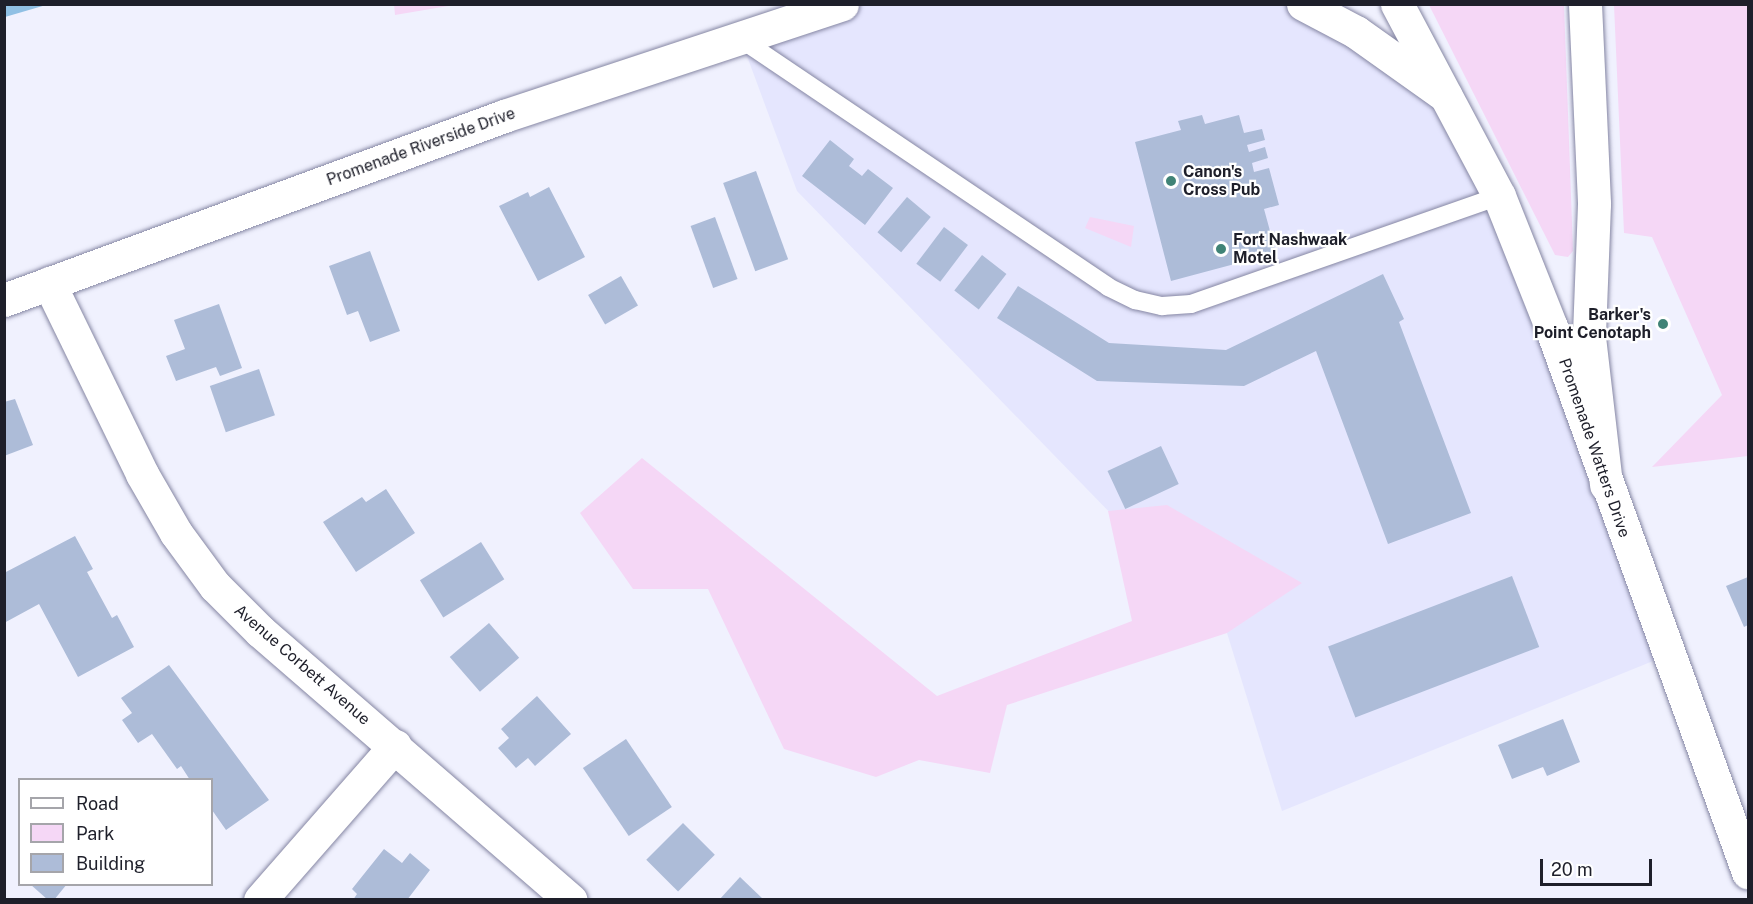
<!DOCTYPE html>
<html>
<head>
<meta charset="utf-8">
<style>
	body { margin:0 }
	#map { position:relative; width:1753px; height:904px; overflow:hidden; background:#f0f1fe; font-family:"Public Sans",sans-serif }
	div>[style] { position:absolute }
	.built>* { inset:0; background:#e5e6fe }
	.green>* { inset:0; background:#f5d7f6 }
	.water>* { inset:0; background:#90c0e4 }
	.building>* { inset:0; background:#adbcd8; transform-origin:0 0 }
	.roads { filter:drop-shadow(0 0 2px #8586a3) drop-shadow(0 0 2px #8586a3) }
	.service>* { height:18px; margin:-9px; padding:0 9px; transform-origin:9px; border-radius:9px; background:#fff }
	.minor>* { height:33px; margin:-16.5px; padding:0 16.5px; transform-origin:16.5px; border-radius:16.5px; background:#fff }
	.secondary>* { height:33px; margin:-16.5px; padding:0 16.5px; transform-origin:16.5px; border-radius:16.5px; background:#fff }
	.primary>* { height:33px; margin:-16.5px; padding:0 16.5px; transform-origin:16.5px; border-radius:16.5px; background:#fff }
	.dots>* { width:16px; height:16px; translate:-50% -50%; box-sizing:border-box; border:3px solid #fff; border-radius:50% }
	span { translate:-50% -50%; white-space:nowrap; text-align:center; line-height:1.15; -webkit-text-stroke:4.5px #fff; paint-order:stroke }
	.street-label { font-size:16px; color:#1e1f2a }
	.poi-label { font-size:16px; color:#1e1f2a; font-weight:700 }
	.left { translate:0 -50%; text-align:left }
	.right { translate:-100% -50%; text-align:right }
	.frame { position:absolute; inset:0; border:6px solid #1e1f2a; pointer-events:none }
	.legend { position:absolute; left:18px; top:778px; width:195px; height:108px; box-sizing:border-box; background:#fff; border:2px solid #a5a5aa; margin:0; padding:8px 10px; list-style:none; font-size:18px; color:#1e1f2a }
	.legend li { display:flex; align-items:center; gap:12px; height:30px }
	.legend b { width:30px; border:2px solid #a5a5aa }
	.scale { position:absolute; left:1540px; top:859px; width:112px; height:27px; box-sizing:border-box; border:3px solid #1e1f2a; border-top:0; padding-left:8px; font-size:18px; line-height:21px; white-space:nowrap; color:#1e1f2a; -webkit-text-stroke:4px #fff; paint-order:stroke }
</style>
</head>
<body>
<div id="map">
	<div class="built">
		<i style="clip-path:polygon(842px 4px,1303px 5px,1446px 96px,1668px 655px,1282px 811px,1227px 633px,797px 191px,741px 40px)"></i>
	</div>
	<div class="green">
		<i style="clip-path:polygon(394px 4px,454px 4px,454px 5px,395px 15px)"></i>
		<i style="clip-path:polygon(1429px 5px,1564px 5px,1573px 251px,1568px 257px,1555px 255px)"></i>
		<i style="clip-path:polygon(1614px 5px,1748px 5px,1748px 456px,1652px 467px,1722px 395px,1652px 237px,1624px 233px)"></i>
		<i style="clip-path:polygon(1090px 217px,1134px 226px,1131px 247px,1085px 228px)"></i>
		<i style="clip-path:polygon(642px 458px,937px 696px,1132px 621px,1108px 511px,1167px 505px,1302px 583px,1227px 633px,1007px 705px,990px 773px,919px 760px,876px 777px,784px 749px,708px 589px,633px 589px,580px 513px)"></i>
	</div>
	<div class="water">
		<i style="clip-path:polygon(5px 4px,46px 4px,46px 5px,5px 17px)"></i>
	</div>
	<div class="building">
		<i style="clip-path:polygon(1202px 115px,1205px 124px,1239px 115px,1244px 133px,1262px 129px,1265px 140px,1247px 145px,1249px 152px,1265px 147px,1268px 158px,1252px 163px,1254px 172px,1269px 168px,1279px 205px,1264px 209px,1276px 253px,1171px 281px,1135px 142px,1181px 130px,1178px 121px)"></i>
		<i style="clip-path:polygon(830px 140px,854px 159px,849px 166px,862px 176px,868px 169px,893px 188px,865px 225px,802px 176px)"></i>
		<i style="left:756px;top:171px;width:94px;height:35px;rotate:70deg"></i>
		<i style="clip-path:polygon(549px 187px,585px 257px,538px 281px,499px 206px,528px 192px,530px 197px)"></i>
		<i style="left:907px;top:197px;width:31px;height:46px;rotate:40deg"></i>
		<i style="left:715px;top:217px;width:66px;height:26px;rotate:70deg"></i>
		<i style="left:944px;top:227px;width:30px;height:46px;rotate:37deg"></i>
		<i style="clip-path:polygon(370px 251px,400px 331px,370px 342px,358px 311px,347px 315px,329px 266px)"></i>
		<i style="left:982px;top:255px;width:31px;height:45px;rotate:38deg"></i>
		<i style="clip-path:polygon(1383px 274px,1404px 319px,1399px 322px,1471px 513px,1388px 544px,1316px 351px,1244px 386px,1097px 381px,997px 318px,1018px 286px,1109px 343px,1226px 350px)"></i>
		<i style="left:621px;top:276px;width:34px;height:38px;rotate:60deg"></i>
		<i style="clip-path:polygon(219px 304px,242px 368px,220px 376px,216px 367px,176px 381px,166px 356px,185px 349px,174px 320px)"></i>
		<i style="left:259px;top:369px;width:49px;height:52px;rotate:71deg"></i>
		<i style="clip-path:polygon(15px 399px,33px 445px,4px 456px,4px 402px)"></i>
		<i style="left:1161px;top:446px;width:42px;height:59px;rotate:65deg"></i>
		<i style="clip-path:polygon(386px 489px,415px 533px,356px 572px,323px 522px,362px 497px,366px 502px)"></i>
		<i style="clip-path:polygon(75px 536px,93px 569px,87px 572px,112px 618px,117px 615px,134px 647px,78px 677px,39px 604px,4px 623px,4px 573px)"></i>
		<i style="left:481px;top:542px;width:44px;height:72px;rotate:58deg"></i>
		<i style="left:1512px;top:576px;width:76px;height:197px;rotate:69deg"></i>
		<i style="clip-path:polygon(1748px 577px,1748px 625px,1744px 627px,1726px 586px)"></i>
		<i style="left:489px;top:623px;width:46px;height:52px;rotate:49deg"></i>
		<i style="clip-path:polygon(169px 665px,269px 800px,226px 830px,212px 810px,212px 780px,190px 780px,181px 766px,177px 769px,152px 734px,138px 743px,122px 720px,132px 713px,121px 698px)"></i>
		<i style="clip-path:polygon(537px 696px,571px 734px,535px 766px,528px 758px,516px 768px,498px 748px,509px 738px,501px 729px)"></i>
		<i style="clip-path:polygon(1563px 719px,1580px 762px,1547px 776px,1543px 767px,1512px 779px,1498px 745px)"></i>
		<i style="left:626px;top:739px;width:82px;height:52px;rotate:56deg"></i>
		<i style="left:683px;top:823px;width:45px;height:52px;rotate:45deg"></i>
		<i style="clip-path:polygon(384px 849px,402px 863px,410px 853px,430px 870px,407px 900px,353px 900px,357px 894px,352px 889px)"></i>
		<i style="clip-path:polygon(740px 877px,764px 900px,719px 900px)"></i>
		<i style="clip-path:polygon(30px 884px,67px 884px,54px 900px,48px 900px)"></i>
	</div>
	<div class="roads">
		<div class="service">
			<i style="left:741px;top:39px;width:443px;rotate:34deg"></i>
			<i style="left:1108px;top:287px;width:30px;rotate:26deg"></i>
			<i style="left:1135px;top:300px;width:28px;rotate:13deg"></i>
			<i style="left:1162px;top:306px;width:29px;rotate:-4deg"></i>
			<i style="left:1191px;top:304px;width:326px;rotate:-19.3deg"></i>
		</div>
		<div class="minor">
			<i style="left:49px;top:283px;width:212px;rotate:64deg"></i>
			<i style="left:142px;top:474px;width:68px;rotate:60deg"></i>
			<i style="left:176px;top:533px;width:66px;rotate:53.7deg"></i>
			<i style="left:215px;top:586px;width:64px;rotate:45deg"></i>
			<i style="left:260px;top:631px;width:411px;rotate:40.9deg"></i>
			<i style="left:260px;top:900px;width:205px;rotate:-48.8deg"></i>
		</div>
		<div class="secondary">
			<i style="left:1397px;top:4px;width:217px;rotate:62deg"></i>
			<i style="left:1499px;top:196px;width:141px;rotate:68.3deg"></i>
			<i style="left:1551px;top:327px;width:580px;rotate:70.13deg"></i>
		</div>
		<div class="primary">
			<i style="left:1303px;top:4px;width:60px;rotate:27.8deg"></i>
			<i style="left:1356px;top:32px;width:110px;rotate:35.4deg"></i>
			<i style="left:1585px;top:4px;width:200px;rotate:87.4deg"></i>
			<i style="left:1594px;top:204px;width:133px;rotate:92.2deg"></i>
			<i style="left:1589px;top:337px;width:149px;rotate:83.4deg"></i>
			<i style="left:4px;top:300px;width:533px;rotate:-20.2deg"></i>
			<i style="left:504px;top:116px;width:356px;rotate:-18.3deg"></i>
		</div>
	</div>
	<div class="dots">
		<i style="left:1171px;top:181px;background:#408376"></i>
		<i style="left:1221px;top:249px;background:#408376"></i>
		<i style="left:1663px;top:324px;background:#408376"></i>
	</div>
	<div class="street-label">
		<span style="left:421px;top:147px;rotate:-20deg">Promenade Riverside Drive</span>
		<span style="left:1594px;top:448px;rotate:71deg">Promenade Watters Drive</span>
		<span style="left:302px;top:665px;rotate:41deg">Avenue Corbett Avenue</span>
	</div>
	<div class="poi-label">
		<span class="left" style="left:1183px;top:181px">Canon's<br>Cross Pub</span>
		<span class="left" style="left:1233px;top:249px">Fort Nashwaak<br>Motel</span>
		<span class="right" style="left:1651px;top:324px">Barker's<br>Point Cenotaph</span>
	</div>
	<div class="frame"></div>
	<ul class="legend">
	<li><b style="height:8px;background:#fff"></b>Road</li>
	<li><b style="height:16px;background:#f5d7f6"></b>Park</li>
	<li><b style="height:16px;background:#adbcd8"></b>Building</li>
	</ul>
	<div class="scale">20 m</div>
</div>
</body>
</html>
